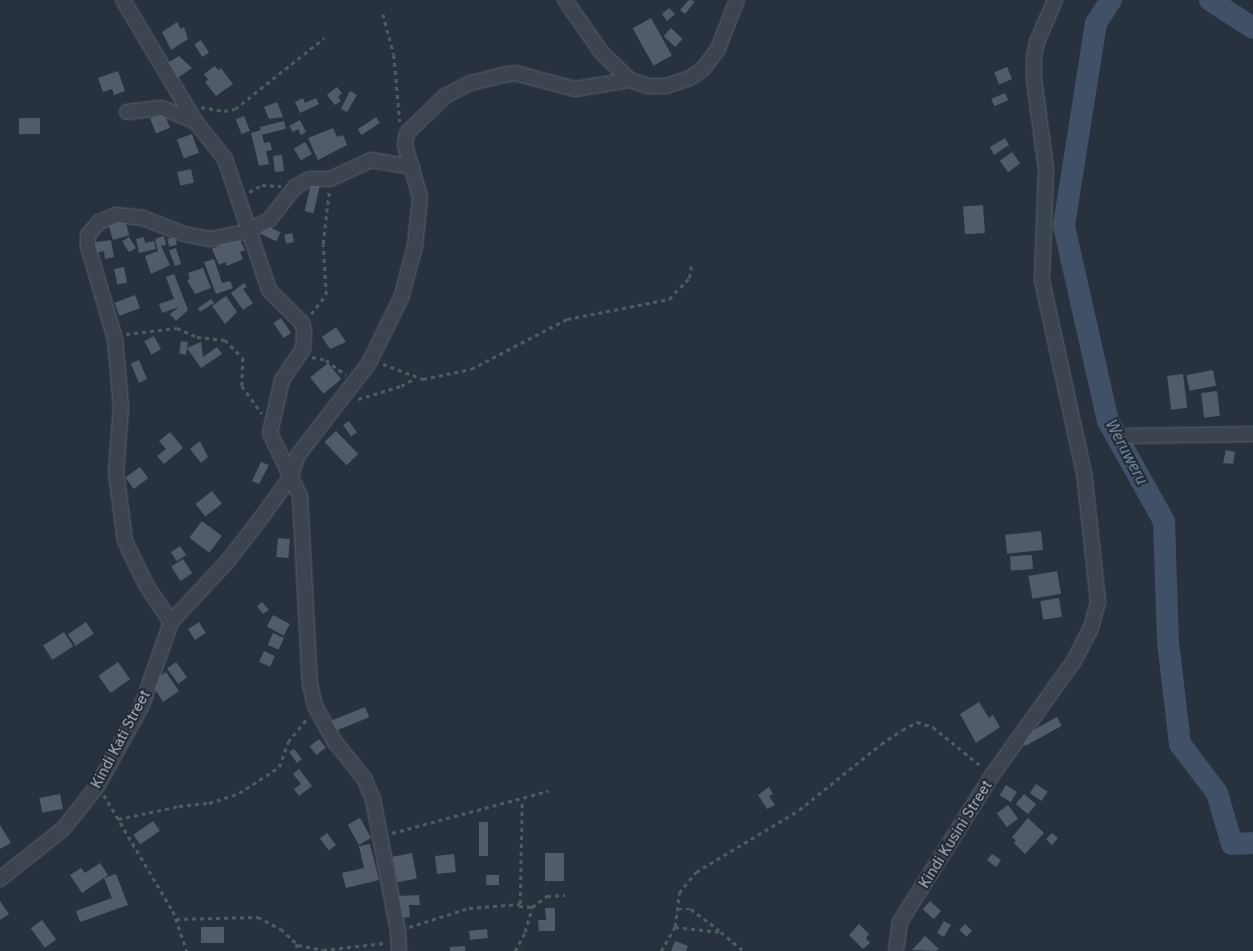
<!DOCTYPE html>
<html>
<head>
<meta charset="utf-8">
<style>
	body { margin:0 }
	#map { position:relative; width:1253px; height:951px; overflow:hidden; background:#28323f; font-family:"IBM Plex Sans",sans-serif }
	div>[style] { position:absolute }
	.river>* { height:22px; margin:-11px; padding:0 11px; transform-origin:11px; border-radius:11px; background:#3f5067 }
	.building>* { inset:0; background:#515b6a; transform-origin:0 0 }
	.path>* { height:2.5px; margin-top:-1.25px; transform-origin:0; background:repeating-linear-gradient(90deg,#4a5d5f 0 4px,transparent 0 8px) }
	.roads { filter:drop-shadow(0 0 1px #59626c) drop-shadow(0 0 1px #59626c) }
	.street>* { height:14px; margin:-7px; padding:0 7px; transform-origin:7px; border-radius:7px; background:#3c444f }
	span { translate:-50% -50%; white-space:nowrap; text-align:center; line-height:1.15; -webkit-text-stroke:4px #202934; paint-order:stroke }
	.street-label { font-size:15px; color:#b8bfc9 }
	.water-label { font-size:16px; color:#8296af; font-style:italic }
</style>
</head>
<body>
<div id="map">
	<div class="river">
		<i style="left:1111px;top:0;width:27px;rotate:123deg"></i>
		<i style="left:1096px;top:23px;width:206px;rotate:99deg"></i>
		<i style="left:1064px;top:226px;width:200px;rotate:77.3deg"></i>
		<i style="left:1108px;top:421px;width:115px;rotate:60.8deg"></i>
		<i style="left:1164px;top:521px;width:121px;rotate:88.1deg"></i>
		<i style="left:1168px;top:642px;width:103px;rotate:83.3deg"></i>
		<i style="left:1180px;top:744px;width:61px;rotate:52.9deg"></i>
		<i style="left:1217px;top:793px;width:53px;rotate:73.6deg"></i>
		<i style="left:1232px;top:844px;width:21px;rotate:-3deg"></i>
		<i style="left:1210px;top:0;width:51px;rotate:33.1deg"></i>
	</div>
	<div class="building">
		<i style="clip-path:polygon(689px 0,695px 1px,685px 14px,680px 10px)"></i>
		<i style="clip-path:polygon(669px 8px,675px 14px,667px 21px,662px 14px)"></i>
		<i style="left:651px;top:18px;width:43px;height:21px;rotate:61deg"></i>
		<i style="clip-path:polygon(177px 22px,181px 29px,184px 27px,188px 39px,171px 50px,162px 32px)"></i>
		<i style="left:671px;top:28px;width:16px;height:11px;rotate:43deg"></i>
		<i style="left:201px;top:40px;width:15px;height:8px;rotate:58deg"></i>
		<i style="clip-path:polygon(179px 56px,192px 68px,176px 79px,166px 64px)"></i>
		<i style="clip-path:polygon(215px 66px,218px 70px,221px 68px,233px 84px,216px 96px,205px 82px,208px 80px,204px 74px)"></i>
		<i style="left:1007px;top:67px;width:13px;height:14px;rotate:67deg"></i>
		<i style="clip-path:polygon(118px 71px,125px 91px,114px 95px,112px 89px,103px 92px,98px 78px)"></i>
		<i style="clip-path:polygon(337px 87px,342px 93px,338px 97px,341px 101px,335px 105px,327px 95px)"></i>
		<i style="clip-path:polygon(350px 91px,357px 95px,347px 112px,341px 109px)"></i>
		<i style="left:1005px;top:93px;width:8px;height:15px;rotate:67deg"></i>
		<i style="clip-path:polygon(303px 98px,305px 103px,316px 98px,319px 104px,300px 113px,295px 102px)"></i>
		<i style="clip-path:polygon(277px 102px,283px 117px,269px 119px,264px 107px)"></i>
		<i style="left:164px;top:113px;width:16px;height:15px;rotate:68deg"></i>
		<i style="left:244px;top:116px;width:16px;height:9px;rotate:68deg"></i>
		<i style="left:376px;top:117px;width:7px;height:22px;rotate:56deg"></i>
		<i style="left:19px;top:118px;width:21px;height:16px"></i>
		<i style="clip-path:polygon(300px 120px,306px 132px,301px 135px,298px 129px,293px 132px,289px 126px)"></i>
		<i style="left:284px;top:121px;width:8px;height:25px;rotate:76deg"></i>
		<i style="clip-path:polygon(333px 128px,337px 137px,343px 135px,347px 145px,318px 160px,308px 138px)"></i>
		<i style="clip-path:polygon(261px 130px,264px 143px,270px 142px,272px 150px,266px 151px,269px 164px,259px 166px,251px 133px)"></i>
		<i style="left:192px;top:134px;width:20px;height:16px;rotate:70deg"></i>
		<i style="clip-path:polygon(1005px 138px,1009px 145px,994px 155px,990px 147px)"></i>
		<i style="left:305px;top:142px;width:14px;height:13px;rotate:60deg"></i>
		<i style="left:1012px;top:152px;width:14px;height:15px;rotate:54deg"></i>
		<i style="left:282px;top:155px;width:16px;height:9px;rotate:83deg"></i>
		<i style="left:191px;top:169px;width:14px;height:14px;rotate:78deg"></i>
		<i style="left:311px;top:184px;width:9px;height:28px;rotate:13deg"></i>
		<i style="left:983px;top:205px;width:28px;height:20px;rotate:86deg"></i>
		<i style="left:124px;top:217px;width:19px;height:17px;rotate:74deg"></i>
		<i style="left:265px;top:225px;width:17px;height:10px;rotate:25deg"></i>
		<i style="left:292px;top:233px;width:9px;height:8px;rotate:77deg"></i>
		<i style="clip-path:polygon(164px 236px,166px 245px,161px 246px,170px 265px,151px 274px,145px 256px,158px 251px,155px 239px)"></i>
		<i style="left:129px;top:237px;width:13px;height:8px;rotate:58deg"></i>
		<i style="clip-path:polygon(144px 237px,145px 243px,154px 241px,156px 249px,139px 253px,136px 239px)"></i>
		<i style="left:175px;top:237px;width:8px;height:8px;rotate:76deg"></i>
		<i style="clip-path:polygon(234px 238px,236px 242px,240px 240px,245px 250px,240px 252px,243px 259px,227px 266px,225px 262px,219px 265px,212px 249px)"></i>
		<i style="clip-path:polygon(111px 240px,114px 257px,105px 259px,104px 251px,92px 254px,90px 243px)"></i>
		<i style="clip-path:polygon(176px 248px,181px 264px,175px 266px,169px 250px)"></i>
		<i style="clip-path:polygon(214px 259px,222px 283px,230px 281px,233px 288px,216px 294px,204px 262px)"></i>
		<i style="left:124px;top:267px;width:16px;height:10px;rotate:79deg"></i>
		<i style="clip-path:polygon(203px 268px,211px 288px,195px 294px,187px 280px,190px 279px,188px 273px)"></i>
		<i style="clip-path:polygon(174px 274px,188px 310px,176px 321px,170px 314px,179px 307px,162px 313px,159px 304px,174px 299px,166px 277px)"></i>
		<i style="clip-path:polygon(244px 283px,247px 287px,243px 289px,253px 303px,243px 310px,231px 293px)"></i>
		<i style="left:135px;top:295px;width:14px;height:22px;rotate:69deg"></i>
		<i style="clip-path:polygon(226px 296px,237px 312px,225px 324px,212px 306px)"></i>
		<i style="clip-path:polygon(211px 299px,214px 303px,200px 312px,198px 308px)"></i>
		<i style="left:281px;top:318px;width:18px;height:9px;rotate:56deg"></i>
		<i style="clip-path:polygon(336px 327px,346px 342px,330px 349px,322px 337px)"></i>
		<i style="left:154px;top:336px;width:15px;height:11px;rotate:62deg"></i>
		<i style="left:181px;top:341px;width:7px;height:13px;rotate:8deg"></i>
		<i style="clip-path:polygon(201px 342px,203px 357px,217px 347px,222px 354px,201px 368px,187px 348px)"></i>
		<i style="left:139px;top:360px;width:21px;height:9px;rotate:67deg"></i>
		<i style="left:328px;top:363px;width:21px;height:23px;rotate:51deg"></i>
		<i style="left:1213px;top:370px;width:16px;height:27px;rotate:79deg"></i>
		<i style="left:1183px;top:374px;width:34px;height:16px;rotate:83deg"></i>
		<i style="left:1217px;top:391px;width:25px;height:16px;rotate:83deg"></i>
		<i style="left:349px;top:421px;width:14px;height:7px;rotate:56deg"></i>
		<i style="left:336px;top:431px;width:32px;height:16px;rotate:46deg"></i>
		<i style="clip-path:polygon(170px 432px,183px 448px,164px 464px,157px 456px,166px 449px,159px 441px)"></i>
		<i style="clip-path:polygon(200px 441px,208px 457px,201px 463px,190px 449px)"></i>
		<i style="clip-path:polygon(1226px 450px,1235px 452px,1233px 464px,1223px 463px)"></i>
		<i style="clip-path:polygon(261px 462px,269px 465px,259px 484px,252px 481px)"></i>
		<i style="left:140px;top:467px;width:14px;height:18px;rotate:54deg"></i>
		<i style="left:212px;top:491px;width:16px;height:21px;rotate:52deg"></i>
		<i style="left:202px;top:521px;width:25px;height:21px;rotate:37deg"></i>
		<i style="left:1041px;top:531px;width:19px;height:36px;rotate:84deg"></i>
		<i style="left:278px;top:538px;width:12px;height:19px;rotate:5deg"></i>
		<i style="left:180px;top:546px;width:11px;height:11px;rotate:56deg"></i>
		<i style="left:1032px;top:555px;width:14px;height:22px;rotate:86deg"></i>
		<i style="left:183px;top:559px;width:17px;height:14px;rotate:57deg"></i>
		<i style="left:1057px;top:571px;width:23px;height:29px;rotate:80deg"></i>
		<i style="left:1059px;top:598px;width:19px;height:19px;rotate:81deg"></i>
		<i style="clip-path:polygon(262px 602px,269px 610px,263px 614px,257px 606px)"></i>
		<i style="left:273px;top:615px;width:19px;height:13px;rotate:28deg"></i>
		<i style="left:86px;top:622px;width:14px;height:22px;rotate:56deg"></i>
		<i style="left:199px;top:622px;width:13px;height:13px;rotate:58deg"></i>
		<i style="left:64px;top:632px;width:17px;height:25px;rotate:57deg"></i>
		<i style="left:273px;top:633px;width:12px;height:13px;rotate:24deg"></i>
		<i style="left:264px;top:651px;width:12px;height:12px;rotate:24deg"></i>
		<i style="left:118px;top:662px;width:21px;height:24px;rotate:55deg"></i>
		<i style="left:176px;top:662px;width:19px;height:11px;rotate:54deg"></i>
		<i style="left:166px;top:672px;width:23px;height:19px;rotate:56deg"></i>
		<i style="clip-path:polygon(979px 702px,989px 718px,993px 715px,1000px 727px,976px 743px,960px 714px)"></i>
		<i style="left:365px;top:707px;width:11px;height:40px;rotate:68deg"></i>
		<i style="left:1057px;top:717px;width:10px;height:42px;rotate:61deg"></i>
		<i style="left:319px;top:739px;width:11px;height:12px;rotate:52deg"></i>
		<i style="clip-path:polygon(294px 749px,302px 759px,297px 763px,289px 752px)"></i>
		<i style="clip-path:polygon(299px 769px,312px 786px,299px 796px,294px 789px,301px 784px,293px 774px)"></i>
		<i style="left:1036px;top:784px;width:14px;height:11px;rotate:34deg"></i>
		<i style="left:1006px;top:785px;width:13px;height:12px;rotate:32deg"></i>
		<i style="clip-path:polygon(769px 787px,773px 794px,769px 796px,775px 805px,767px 809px,758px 795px)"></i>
		<i style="left:60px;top:794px;width:15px;height:21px;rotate:79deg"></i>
		<i style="left:1024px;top:794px;width:16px;height:13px;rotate:40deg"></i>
		<i style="left:1008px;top:805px;width:17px;height:14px;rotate:54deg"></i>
		<i style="left:360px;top:818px;width:23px;height:14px;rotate:61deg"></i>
		<i style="clip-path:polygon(1028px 818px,1044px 833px,1025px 854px,1014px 843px,1016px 841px,1012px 837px)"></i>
		<i style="left:153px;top:821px;width:12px;height:24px;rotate:55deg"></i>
		<i style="left:479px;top:822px;width:9px;height:34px"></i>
		<i style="clip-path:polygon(0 825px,11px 843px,0 849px)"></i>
		<i style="left:327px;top:833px;width:15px;height:9px;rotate:53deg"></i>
		<i style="clip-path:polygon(1052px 833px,1058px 838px,1052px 845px,1046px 839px)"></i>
		<i style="clip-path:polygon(370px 844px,379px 880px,346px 888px,342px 873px,364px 868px,359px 846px)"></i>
		<i style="left:412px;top:853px;width:26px;height:20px;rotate:79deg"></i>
		<i style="left:545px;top:853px;width:19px;height:28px"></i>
		<i style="left:454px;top:854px;width:18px;height:19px;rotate:84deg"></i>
		<i style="clip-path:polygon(992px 854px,1001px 860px,996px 867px,987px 860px)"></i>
		<i style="clip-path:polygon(100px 863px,108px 875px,82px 893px,70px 875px,81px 868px,85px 873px)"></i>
		<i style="clip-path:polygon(116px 874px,128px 905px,80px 922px,76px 911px,112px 898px,104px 878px)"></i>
		<i style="left:486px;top:875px;width:13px;height:10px"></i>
		<i style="clip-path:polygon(419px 895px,420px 905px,409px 905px,410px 917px,400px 918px,398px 896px)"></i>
		<i style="clip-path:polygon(0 901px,9px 914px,0 920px)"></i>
		<i style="left:930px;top:901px;width:15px;height:11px;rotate:42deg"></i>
		<i style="clip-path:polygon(545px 908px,555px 908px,555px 931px,539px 931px,538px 920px,546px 920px)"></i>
		<i style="left:42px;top:920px;width:24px;height:14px;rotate:54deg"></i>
		<i style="left:944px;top:921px;width:8px;height:14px;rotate:30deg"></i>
		<i style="clip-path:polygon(859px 924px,869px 934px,866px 938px,870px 943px,863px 949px,849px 935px)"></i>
		<i style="left:965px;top:924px;width:10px;height:8px;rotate:45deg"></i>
		<i style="left:201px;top:927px;width:23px;height:16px"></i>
		<i style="left:487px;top:929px;width:9px;height:18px;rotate:84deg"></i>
		<i style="clip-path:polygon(925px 936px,939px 949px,936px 951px,912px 950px)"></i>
		<i style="clip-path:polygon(675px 941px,688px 946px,686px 951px,671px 951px)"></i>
		<i style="clip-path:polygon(465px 946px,465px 951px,450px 951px,450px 947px)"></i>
	</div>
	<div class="path">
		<i style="left:383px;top:14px;width:42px;rotate:75deg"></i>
		<i style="left:394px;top:55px;width:67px;rotate:84.9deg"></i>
		<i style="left:201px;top:107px;width:23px;rotate:10deg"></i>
		<i style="left:224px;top:111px;width:11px;rotate:-10deg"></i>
		<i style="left:235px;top:109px;width:114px;rotate:-38.6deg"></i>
		<i style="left:249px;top:192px;width:15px;rotate:-28deg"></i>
		<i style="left:262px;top:185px;width:19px;rotate:3deg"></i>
		<i style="left:311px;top:314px;width:24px;rotate:-52deg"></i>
		<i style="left:326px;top:295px;width:51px;rotate:-93.4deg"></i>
		<i style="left:323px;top:244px;width:53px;rotate:-83.5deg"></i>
		<i style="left:126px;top:334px;width:51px;rotate:-6.7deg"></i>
		<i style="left:177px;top:328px;width:22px;rotate:24deg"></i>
		<i style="left:197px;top:337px;width:28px;rotate:6deg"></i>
		<i style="left:225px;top:340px;width:25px;rotate:45deg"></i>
		<i style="left:243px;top:358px;width:28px;rotate:92deg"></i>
		<i style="left:242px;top:386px;width:34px;rotate:54deg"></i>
		<i style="left:312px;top:357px;width:14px;rotate:12deg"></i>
		<i style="left:326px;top:360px;width:25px;rotate:37deg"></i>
		<i style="left:383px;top:364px;width:43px;rotate:20.6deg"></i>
		<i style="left:423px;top:379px;width:49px;rotate:-11.8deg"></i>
		<i style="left:471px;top:369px;width:108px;rotate:-27.5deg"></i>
		<i style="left:567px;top:319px;width:104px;rotate:-11.1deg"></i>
		<i style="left:669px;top:299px;width:29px;rotate:-46deg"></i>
		<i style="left:689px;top:278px;width:15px;rotate:-79deg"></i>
		<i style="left:358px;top:399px;width:45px;rotate:-16.8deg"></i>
		<i style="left:401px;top:386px;width:16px;rotate:-30deg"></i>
		<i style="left:104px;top:795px;width:135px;rotate:59.3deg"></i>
		<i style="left:173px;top:911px;width:42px;rotate:70.7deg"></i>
		<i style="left:118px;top:819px;width:62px;rotate:-12deg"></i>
		<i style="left:179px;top:806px;width:30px;rotate:-6deg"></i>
		<i style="left:209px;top:803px;width:32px;rotate:-18deg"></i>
		<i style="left:239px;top:793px;width:48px;rotate:-33deg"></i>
		<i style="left:279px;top:767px;width:27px;rotate:-70deg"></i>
		<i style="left:288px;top:742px;width:32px;rotate:-51deg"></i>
		<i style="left:392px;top:833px;width:162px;rotate:-15.1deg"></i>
		<i style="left:519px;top:906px;width:13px;rotate:4deg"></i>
		<i style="left:532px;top:907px;width:19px;rotate:-36deg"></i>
		<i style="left:547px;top:896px;width:18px;rotate:-3deg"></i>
		<i style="left:678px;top:909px;width:13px"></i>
		<i style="left:691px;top:909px;width:36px;rotate:37deg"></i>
		<i style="left:176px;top:919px;width:82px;rotate:-1.4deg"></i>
		<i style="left:258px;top:917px;width:26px;rotate:28deg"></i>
		<i style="left:281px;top:929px;width:23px;rotate:43deg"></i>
		<i style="left:298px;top:945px;width:25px;rotate:11deg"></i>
		<i style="left:323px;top:950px;width:62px;rotate:-6.4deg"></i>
		<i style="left:409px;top:927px;width:63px;rotate:-17.6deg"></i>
		<i style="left:469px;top:908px;width:51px;rotate:-4.5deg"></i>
		<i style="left:520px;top:904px;width:104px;rotate:-88.9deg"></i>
		<i style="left:675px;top:927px;width:46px;rotate:6.2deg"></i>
		<i style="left:721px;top:932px;width:30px;rotate:40deg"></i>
		<i style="left:296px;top:944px;width:8px;rotate:67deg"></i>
		<i style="left:515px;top:951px;width:21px;rotate:-62deg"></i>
		<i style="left:525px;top:932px;width:26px;rotate:-74deg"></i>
		<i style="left:661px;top:951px;width:28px;rotate:-60deg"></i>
		<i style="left:675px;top:927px;width:34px;rotate:-83deg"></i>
		<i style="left:679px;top:893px;width:27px;rotate:-51deg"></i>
		<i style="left:696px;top:872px;width:120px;rotate:-31deg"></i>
		<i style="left:799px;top:810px;width:105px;rotate:-38.8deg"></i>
		<i style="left:881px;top:744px;width:25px;rotate:-34deg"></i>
		<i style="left:902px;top:730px;width:17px;rotate:-28deg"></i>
		<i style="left:917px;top:722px;width:17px;rotate:17deg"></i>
		<i style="left:933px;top:727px;width:63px;rotate:39.2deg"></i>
	</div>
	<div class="roads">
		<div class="street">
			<i style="left:123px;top:0;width:141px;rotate:59.2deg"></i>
			<i style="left:195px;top:121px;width:48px;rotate:51.7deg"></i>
			<i style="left:225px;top:159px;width:138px;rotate:71.4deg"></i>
			<i style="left:269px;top:290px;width:47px;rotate:45deg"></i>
			<i style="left:302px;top:323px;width:8px;rotate:76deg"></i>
			<i style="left:304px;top:331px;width:18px;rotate:93deg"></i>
			<i style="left:303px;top:349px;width:37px;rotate:124deg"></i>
			<i style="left:282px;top:380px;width:54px;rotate:102.8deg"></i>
			<i style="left:270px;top:433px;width:70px;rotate:64.5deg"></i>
			<i style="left:300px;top:496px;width:188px;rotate:87deg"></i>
			<i style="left:310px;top:684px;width:23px;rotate:77deg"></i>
			<i style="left:315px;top:706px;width:41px;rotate:60.9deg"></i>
			<i style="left:335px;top:742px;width:46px;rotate:51.1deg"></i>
			<i style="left:364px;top:778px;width:23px;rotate:67deg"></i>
			<i style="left:373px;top:799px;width:134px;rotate:79.3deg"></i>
			<i style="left:398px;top:931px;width:20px;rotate:87deg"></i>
			<i style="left:565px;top:0;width:65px;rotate:55.1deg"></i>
			<i style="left:602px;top:53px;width:39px;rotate:44deg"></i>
			<i style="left:630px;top:80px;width:20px;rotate:18deg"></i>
			<i style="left:649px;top:86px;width:17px"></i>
			<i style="left:666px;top:86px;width:23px;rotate:-18deg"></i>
			<i style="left:688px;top:79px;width:18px;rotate:-34deg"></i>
			<i style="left:703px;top:69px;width:25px;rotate:-53deg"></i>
			<i style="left:718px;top:49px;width:53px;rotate:-68.8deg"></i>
			<i style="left:127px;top:112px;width:35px;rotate:-7deg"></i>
			<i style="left:162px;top:108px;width:35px;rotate:22deg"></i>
			<i style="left:1130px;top:436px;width:123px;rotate:-0.9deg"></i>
			<i style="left:171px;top:622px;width:45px;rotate:-124deg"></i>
			<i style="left:146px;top:585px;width:49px;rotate:-115.5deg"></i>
			<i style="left:125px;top:541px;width:70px;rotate:-97.4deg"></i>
			<i style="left:116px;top:472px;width:65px;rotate:-85.6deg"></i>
			<i style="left:121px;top:407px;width:68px;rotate:-95deg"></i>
			<i style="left:115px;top:339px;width:97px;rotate:-106.2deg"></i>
			<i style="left:88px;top:246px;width:11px;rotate:-90deg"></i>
			<i style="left:88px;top:235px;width:17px;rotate:-50deg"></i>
			<i style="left:99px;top:222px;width:18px;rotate:-22deg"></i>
			<i style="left:116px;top:215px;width:27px;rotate:6deg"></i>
			<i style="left:143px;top:218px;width:44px;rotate:21.3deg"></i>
			<i style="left:184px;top:234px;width:26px;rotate:11deg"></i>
			<i style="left:210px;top:239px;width:38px;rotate:-11deg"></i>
			<i style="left:247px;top:232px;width:26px;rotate:-29deg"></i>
			<i style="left:270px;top:219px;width:41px;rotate:-52deg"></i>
			<i style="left:295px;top:187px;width:17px;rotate:-28deg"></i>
			<i style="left:310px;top:179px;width:20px"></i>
			<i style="left:330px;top:179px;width:45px;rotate:-24.9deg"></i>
			<i style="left:371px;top:160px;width:42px;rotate:9.7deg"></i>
			<i style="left:0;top:879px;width:80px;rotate:-38.4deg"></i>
			<i style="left:63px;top:829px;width:56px;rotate:-51.5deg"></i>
			<i style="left:98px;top:785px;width:91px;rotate:-61.2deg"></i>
			<i style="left:142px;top:705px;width:88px;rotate:-70.7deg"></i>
			<i style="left:171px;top:622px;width:82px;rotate:-47deg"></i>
			<i style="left:227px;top:562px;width:56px;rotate:-52.3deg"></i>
			<i style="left:261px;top:518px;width:49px;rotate:-54.1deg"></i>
			<i style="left:290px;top:478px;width:24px;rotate:-71deg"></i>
			<i style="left:298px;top:455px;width:116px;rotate:-52.3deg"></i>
			<i style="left:369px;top:363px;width:72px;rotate:-63.8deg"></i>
			<i style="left:401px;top:298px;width:54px;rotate:-74.9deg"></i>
			<i style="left:415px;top:246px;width:49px;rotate:-84.2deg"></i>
			<i style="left:420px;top:197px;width:54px;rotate:-106.1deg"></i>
			<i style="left:405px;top:145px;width:12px;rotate:-81deg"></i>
			<i style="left:407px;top:133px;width:53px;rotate:-44.2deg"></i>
			<i style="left:445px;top:96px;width:29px;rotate:-27deg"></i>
			<i style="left:471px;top:83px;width:33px;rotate:-14deg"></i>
			<i style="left:503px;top:75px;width:12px;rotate:-9deg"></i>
			<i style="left:515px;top:73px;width:62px;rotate:14.9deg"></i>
			<i style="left:575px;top:89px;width:56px;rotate:-9.3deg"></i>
			<i style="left:896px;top:951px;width:29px;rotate:-82deg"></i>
			<i style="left:900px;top:922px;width:175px;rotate:-57.9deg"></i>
			<i style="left:993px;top:774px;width:139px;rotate:-54.4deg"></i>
			<i style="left:1074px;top:661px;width:37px;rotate:-63deg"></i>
			<i style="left:1091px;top:628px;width:28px;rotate:-75deg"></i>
			<i style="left:1098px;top:601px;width:129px;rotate:-96.2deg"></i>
			<i style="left:1084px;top:473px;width:198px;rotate:-102.3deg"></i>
			<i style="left:1042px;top:280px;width:111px;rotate:-87.9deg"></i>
			<i style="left:1046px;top:169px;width:91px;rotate:-97.6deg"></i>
			<i style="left:1034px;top:79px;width:22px;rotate:-90deg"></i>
			<i style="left:1034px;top:57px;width:15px;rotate:-79deg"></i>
			<i style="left:1037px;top:42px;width:46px;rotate:-66.8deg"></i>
		</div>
	</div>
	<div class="street-label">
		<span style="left:120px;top:739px;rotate:-62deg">Kindi Kati Street</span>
		<span style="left:955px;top:834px;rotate:-58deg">Kindi Kusini Street</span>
	</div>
	<div class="water-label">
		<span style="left:1127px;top:452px;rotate:62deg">Weruweru</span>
	</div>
</div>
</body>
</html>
